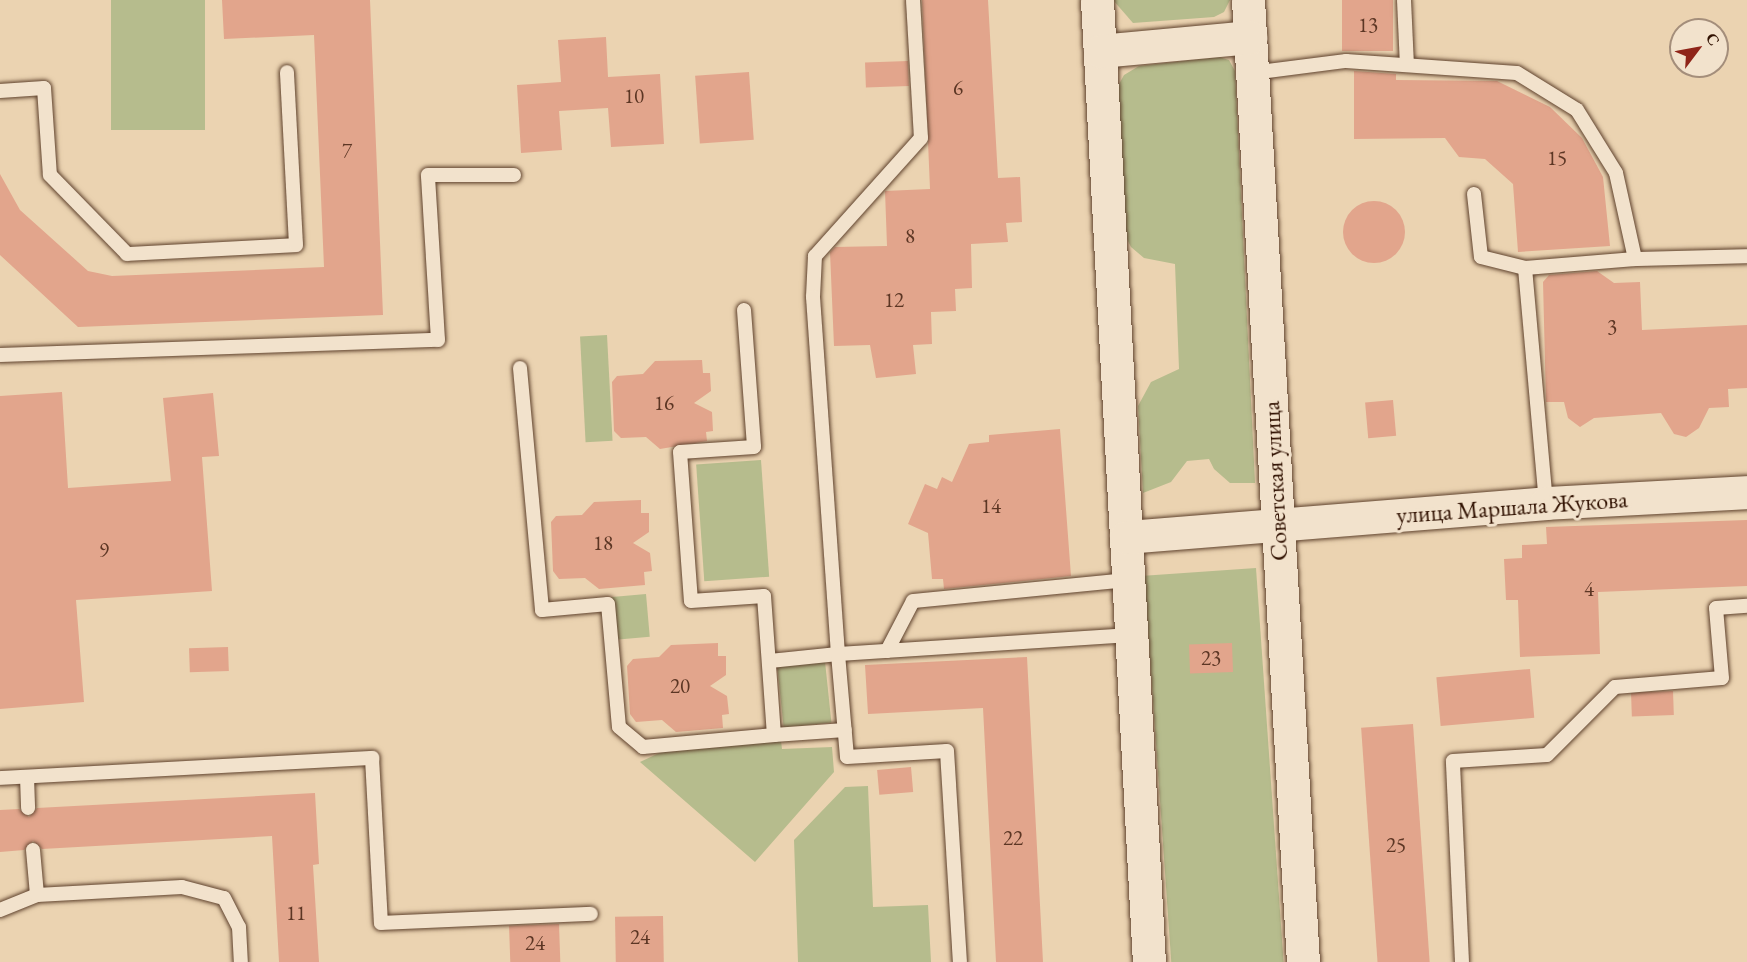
<!DOCTYPE html>
<html>
<head>
<meta charset="utf-8">
<style>
	body { margin:0 }
	#map { position:relative; width:1747px; height:962px; overflow:hidden; background:#ebd3b1; font-family:"EB Garamond",serif }
	div>[style] { position:absolute }
	.green>* { inset:0; background:#b6bc8d; transform-origin:0 0 }
	.building>* { inset:0; background:#e2a58c; transform-origin:0 0 }
	.round { border-radius:50% }
	.roads { filter:drop-shadow(0 0 2px #5f422d) drop-shadow(0 0 2px #5f422d) }
	.lane>* { height:14px; margin:-7px; padding:0 7px; transform-origin:7px; border-radius:7px; background:#f2e2cc }
	.secondary>* { height:33px; margin:-16.5px; padding:0 16.5px; transform-origin:16.5px; border-radius:16.5px; background:#f2e2cc }
	span { translate:-50% -50%; white-space:nowrap; text-align:center; line-height:1.15; -webkit-text-stroke:6px #f2e2cc; paint-order:stroke }
	.number-label { font-size:21px; color:#5c3624 }
	.number-label span { -webkit-text-stroke-width:0 }
	.street-label { font-size:24px; color:#301101 }
	.north { position:absolute; left:1669px; top:18px; width:60px; height:60px; box-sizing:border-box; background:#f2e2cc; border:2px solid #a48e7b; border-radius:50%; rotate:58deg; font-size:16px; font-weight:700; line-height:24px; text-align:center; color:#301101 }
	.north::after { content:''; display:block; margin:auto; width:21px; height:27px; background:#8f2418; clip-path:polygon(50% 0,100% 100%,50% 72%,0 100%) }
</style>
</head>
<body>
<div id="map">
	<div class="green">
		<i style="left:111px;top:0;width:94px;height:130px"></i>
		<i style="clip-path:polygon(1113px 0,1230px 0,1224px 12px,1214px 17px,1133px 23px)"></i>
		<i style="clip-path:polygon(1219px 57px,1229px 60px,1235px 71px,1255px 483px,1230px 483px,1214px 469px,1209px 459px,1187px 461px,1171px 482px,1143px 493px,1138px 406px,1151px 382px,1179px 369px,1175px 264px,1144px 258px,1131px 247px,1124px 233px,1117px 88px,1124px 75px,1139px 66px)"></i>
		<i style="left:607px;top:335px;width:106px;height:27px;rotate:87deg"></i>
		<i style="left:761px;top:460px;width:117px;height:65px;rotate:86deg"></i>
		<i style="left:1256px;top:568px;width:395px;height:112px;rotate:86deg"></i>
		<i style="left:646px;top:594px;width:43px;height:34px;rotate:85deg"></i>
		<i style="left:824px;top:652px;width:71px;height:48px;rotate:84deg"></i>
		<i style="clip-path:polygon(781px 741px,782px 749px,832px 747px,834px 772px,755px 862px,640px 762px,674px 746px)"></i>
		<i style="clip-path:polygon(868px 786px,873px 907px,928px 905px,931px 962px,798px 962px,794px 840px,845px 787px)"></i>
	</div>
	<div class="building">
		<i style="clip-path:polygon(222px 0,370px 0,383px 315px,78px 327px,0 255px,0 174px,20px 210px,88px 271px,112px 276px,324px 267px,314px 35px,224px 39px)"></i>
		<i style="clip-path:polygon(922px 0,988px 0,998px 178px,1020px 177px,1022px 222px,1006px 223px,1008px 242px,971px 244px,972px 288px,955px 289px,956px 311px,931px 312px,932px 344px,913px 345px,916px 374px,876px 378px,870px 345px,834px 346px,830px 252px,835px 247px,887px 246px,885px 191px,930px 189px)"></i>
		<i style="left:1342px;top:0;width:51px;height:51px"></i>
		<i style="clip-path:polygon(606px 37px,608px 77px,660px 74px,664px 144px,611px 147px,608px 108px,559px 111px,562px 150px,521px 153px,517px 85px,561px 82px,558px 40px)"></i>
		<i style="left:908px;top:61px;width:25px;height:43px;rotate:88deg"></i>
		<i style="clip-path:polygon(1354px 71px,1396px 74px,1396px 80px,1497px 81px,1550px 107px,1582px 138px,1603px 177px,1610px 246px,1518px 252px,1513px 184px,1485px 159px,1459px 157px,1445px 138px,1354px 139px)"></i>
		<i style="left:749px;top:72px;width:68px;height:54px;rotate:86deg"></i>
		<i class="round" style="left:1343px;top:201px;width:62px;height:62px"></i>
		<i style="clip-path:polygon(1597px 271px,1614px 283px,1640px 282px,1642px 330px,1747px 325px,1747px 388px,1728px 389px,1729px 407px,1709px 408px,1699px 428px,1686px 437px,1674px 434px,1661px 413px,1594px 418px,1580px 427px,1568px 418px,1564px 402px,1546px 402px,1543px 282px,1549px 275px)"></i>
		<i style="clip-path:polygon(702px 360px,703px 373px,710px 373px,711px 391px,694px 403px,712px 412px,713px 431px,706px 432px,707px 441px,660px 449px,646px 437px,621px 438px,614px 431px,612px 382px,617px 376px,643px 374px,655px 361px)"></i>
		<i style="clip-path:polygon(62px 392px,68px 488px,171px 481px,163px 398px,213px 393px,219px 456px,202px 457px,212px 591px,76px 600px,84px 702px,0 709px,0 396px)"></i>
		<i style="left:1393px;top:400px;width:36px;height:28px;rotate:85deg"></i>
		<i style="clip-path:polygon(1060px 429px,1071px 576px,944px 589px,943px 579px,932px 579px,928px 533px,908px 524px,925px 484px,937px 489px,942px 477px,952px 482px,969px 444px,989px 442px,989px 435px)"></i>
		<i style="clip-path:polygon(641px 500px,641px 513px,649px 513px,649px 532px,633px 543px,650px 553px,652px 571px,644px 572px,645px 585px,599px 589px,585px 578px,559px 579px,553px 571px,551px 522px,556px 516px,582px 515px,594px 502px)"></i>
		<i style="clip-path:polygon(1747px 520px,1747px 586px,1598px 592px,1600px 654px,1520px 657px,1518px 600px,1506px 600px,1504px 559px,1522px 558px,1522px 545px,1547px 544px,1546px 527px)"></i>
		<i style="clip-path:polygon(718px 643px,718px 656px,726px 656px,726px 675px,710px 686px,727px 696px,729px 714px,722px 715px,723px 728px,676px 732px,662px 720px,636px 722px,630px 714px,627px 666px,633px 659px,659px 657px,671px 645px)"></i>
		<i style="left:1232px;top:643px;width:29px;height:43px;rotate:88deg"></i>
		<i style="left:228px;top:647px;width:24px;height:39px;rotate:88deg"></i>
		<i style="clip-path:polygon(1027px 657px,1043px 962px,996px 962px,983px 708px,868px 714px,865px 665px)"></i>
		<i style="left:1530px;top:669px;width:49px;height:94px;rotate:85deg"></i>
		<i style="left:1673px;top:691px;width:24px;height:42px;rotate:88deg"></i>
		<i style="left:1413px;top:724px;width:239px;height:52px;rotate:86deg"></i>
		<i style="left:911px;top:767px;width:25px;height:34px;rotate:85deg"></i>
		<i style="clip-path:polygon(315px 793px,319px 864px,313px 865px,319px 962px,279px 962px,272px 836px,42px 849px,33px 841px,24px 850px,0 852px,0 810px,19px 809px,29px 817px,37px 808px)"></i>
		<i style="left:663px;top:916px;width:46px;height:48px;rotate:89deg"></i>
		<i style="left:559px;top:924px;width:38px;height:50px;rotate:88deg"></i>
	</div>
	<div class="roads">
		<div class="lane">
			<i style="left:913px;top:0;width:138px;rotate:86.7deg"></i>
			<i style="left:921px;top:138px;width:159px;rotate:131.9deg"></i>
			<i style="left:815px;top:256px;width:41px;rotate:92.8deg"></i>
			<i style="left:813px;top:297px;width:358px;rotate:86deg"></i>
			<i style="left:838px;top:654px;width:294px;rotate:-3.7deg"></i>
			<i style="left:1404px;top:0;width:65px;rotate:87.4deg"></i>
			<i style="left:1252px;top:73px;width:95px;rotate:-7.3deg"></i>
			<i style="left:1346px;top:61px;width:171px;rotate:4deg"></i>
			<i style="left:1517px;top:73px;width:70px;rotate:31.7deg"></i>
			<i style="left:1577px;top:110px;width:74px;rotate:58.2deg"></i>
			<i style="left:1616px;top:173px;width:88px;rotate:77.5deg"></i>
			<i style="left:1635px;top:259px;width:110px;rotate:175.3deg"></i>
			<i style="left:0;top:91px;width:44px;rotate:-3.9deg"></i>
			<i style="left:44px;top:88px;width:87px;rotate:86.1deg"></i>
			<i style="left:50px;top:175px;width:110px;rotate:45.7deg"></i>
			<i style="left:127px;top:254px;width:169px;rotate:-3deg"></i>
			<i style="left:296px;top:245px;width:173px;rotate:-93deg"></i>
			<i style="left:1474px;top:194px;width:63px;rotate:83.7deg"></i>
			<i style="left:1481px;top:257px;width:45px;rotate:14deg"></i>
			<i style="left:1525px;top:268px;width:236px;rotate:84.9deg"></i>
			<i style="left:1635px;top:259px;width:112px;rotate:-1.5deg"></i>
			<i style="left:744px;top:310px;width:137px;rotate:85.8deg"></i>
			<i style="left:754px;top:447px;width:74px;rotate:176.1deg"></i>
			<i style="left:680px;top:452px;width:149px;rotate:85.8deg"></i>
			<i style="left:691px;top:601px;width:73px;rotate:-3.9deg"></i>
			<i style="left:764px;top:596px;width:139px;rotate:85.9deg"></i>
			<i style="left:774px;top:735px;width:71px;rotate:-4deg"></i>
			<i style="left:0;top:355px;width:438px;rotate:-2deg"></i>
			<i style="left:438px;top:340px;width:165px;rotate:-93.5deg"></i>
			<i style="left:428px;top:175px;width:86px"></i>
			<i style="left:520px;top:368px;width:243px;rotate:84.8deg"></i>
			<i style="left:542px;top:610px;width:66px;rotate:-5.2deg"></i>
			<i style="left:608px;top:604px;width:123px;rotate:84.9deg"></i>
			<i style="left:619px;top:727px;width:31px;rotate:40deg"></i>
			<i style="left:643px;top:747px;width:132px;rotate:-5.2deg"></i>
			<i style="left:887px;top:651px;width:56px;rotate:-62.5deg"></i>
			<i style="left:913px;top:601px;width:216px;rotate:-5.6deg"></i>
			<i style="left:770px;top:661px;width:68px;rotate:-5.9deg"></i>
			<i style="left:838px;top:654px;width:103px;rotate:85deg"></i>
			<i style="left:847px;top:757px;width:100px;rotate:-3.4deg"></i>
			<i style="left:947px;top:751px;width:211px;rotate:86.5deg"></i>
			<i style="left:27px;top:777px;width:31px;rotate:88deg"></i>
			<i style="left:0;top:778px;width:373px;rotate:-3.1deg"></i>
			<i style="left:372px;top:758px;width:165px;rotate:86.9deg"></i>
			<i style="left:381px;top:923px;width:210px;rotate:-2.5deg"></i>
			<i style="left:33px;top:850px;width:45px;rotate:84.9deg"></i>
			<i style="left:0;top:910px;width:40px;rotate:-22deg"></i>
			<i style="left:37px;top:895px;width:145px;rotate:-3.2deg"></i>
			<i style="left:182px;top:887px;width:43px;rotate:14.7deg"></i>
			<i style="left:224px;top:898px;width:33px;rotate:63deg"></i>
			<i style="left:239px;top:927px;width:35px;rotate:87deg"></i>
			<i style="left:1462px;top:962px;width:201px;rotate:-92.6deg"></i>
			<i style="left:1453px;top:761px;width:94px;rotate:-3.7deg"></i>
			<i style="left:1547px;top:755px;width:96px;rotate:-45deg"></i>
			<i style="left:1615px;top:687px;width:107px;rotate:-4.8deg"></i>
			<i style="left:1722px;top:678px;width:70px;rotate:-94.9deg"></i>
			<i style="left:1716px;top:608px;width:31px;rotate:-4deg"></i>
		</div>
		<div class="secondary">
			<i style="left:1097px;top:0;width:963px;rotate:86.91deg"></i>
			<i style="left:1248px;top:0;width:964px;rotate:86.73deg"></i>
			<i style="left:1100px;top:51px;width:151px;rotate:-5.3deg"></i>
			<i style="left:1126px;top:537px;width:421px;rotate:-4.6deg"></i>
			<i style="left:1546px;top:503px;width:201px;rotate:-3.1deg"></i>
		</div>
	</div>
	<div class="number-label">
		<span style="left:1368px;top:25px">13</span>
		<span style="left:958px;top:88px">6</span>
		<span style="left:634px;top:96px">10</span>
		<span style="left:347px;top:151px">7</span>
		<span style="left:1557px;top:158px">15</span>
		<span style="left:910px;top:236px">8</span>
		<span style="left:894px;top:300px">12</span>
		<span style="left:1612px;top:327px">3</span>
		<span style="left:664px;top:403px">16</span>
		<span style="left:991px;top:506px">14</span>
		<span style="left:603px;top:543px">18</span>
		<span style="left:104px;top:550px">9</span>
		<span style="left:1589px;top:589px">4</span>
		<span style="left:1211px;top:658px">23</span>
		<span style="left:680px;top:686px">20</span>
		<span style="left:1013px;top:838px">22</span>
		<span style="left:1396px;top:845px">25</span>
		<span style="left:296px;top:913px">11</span>
		<span style="left:640px;top:937px">24</span>
		<span style="left:535px;top:943px">24</span>
	</div>
	<div class="street-label">
		<span style="left:1275px;top:481px;rotate:-93deg">Советская улица</span>
		<span style="left:1512px;top:507px;rotate:-4deg">улица Маршала Жукова</span>
	</div>
	<div class="north">С</div>
</div>
</body>
</html>
